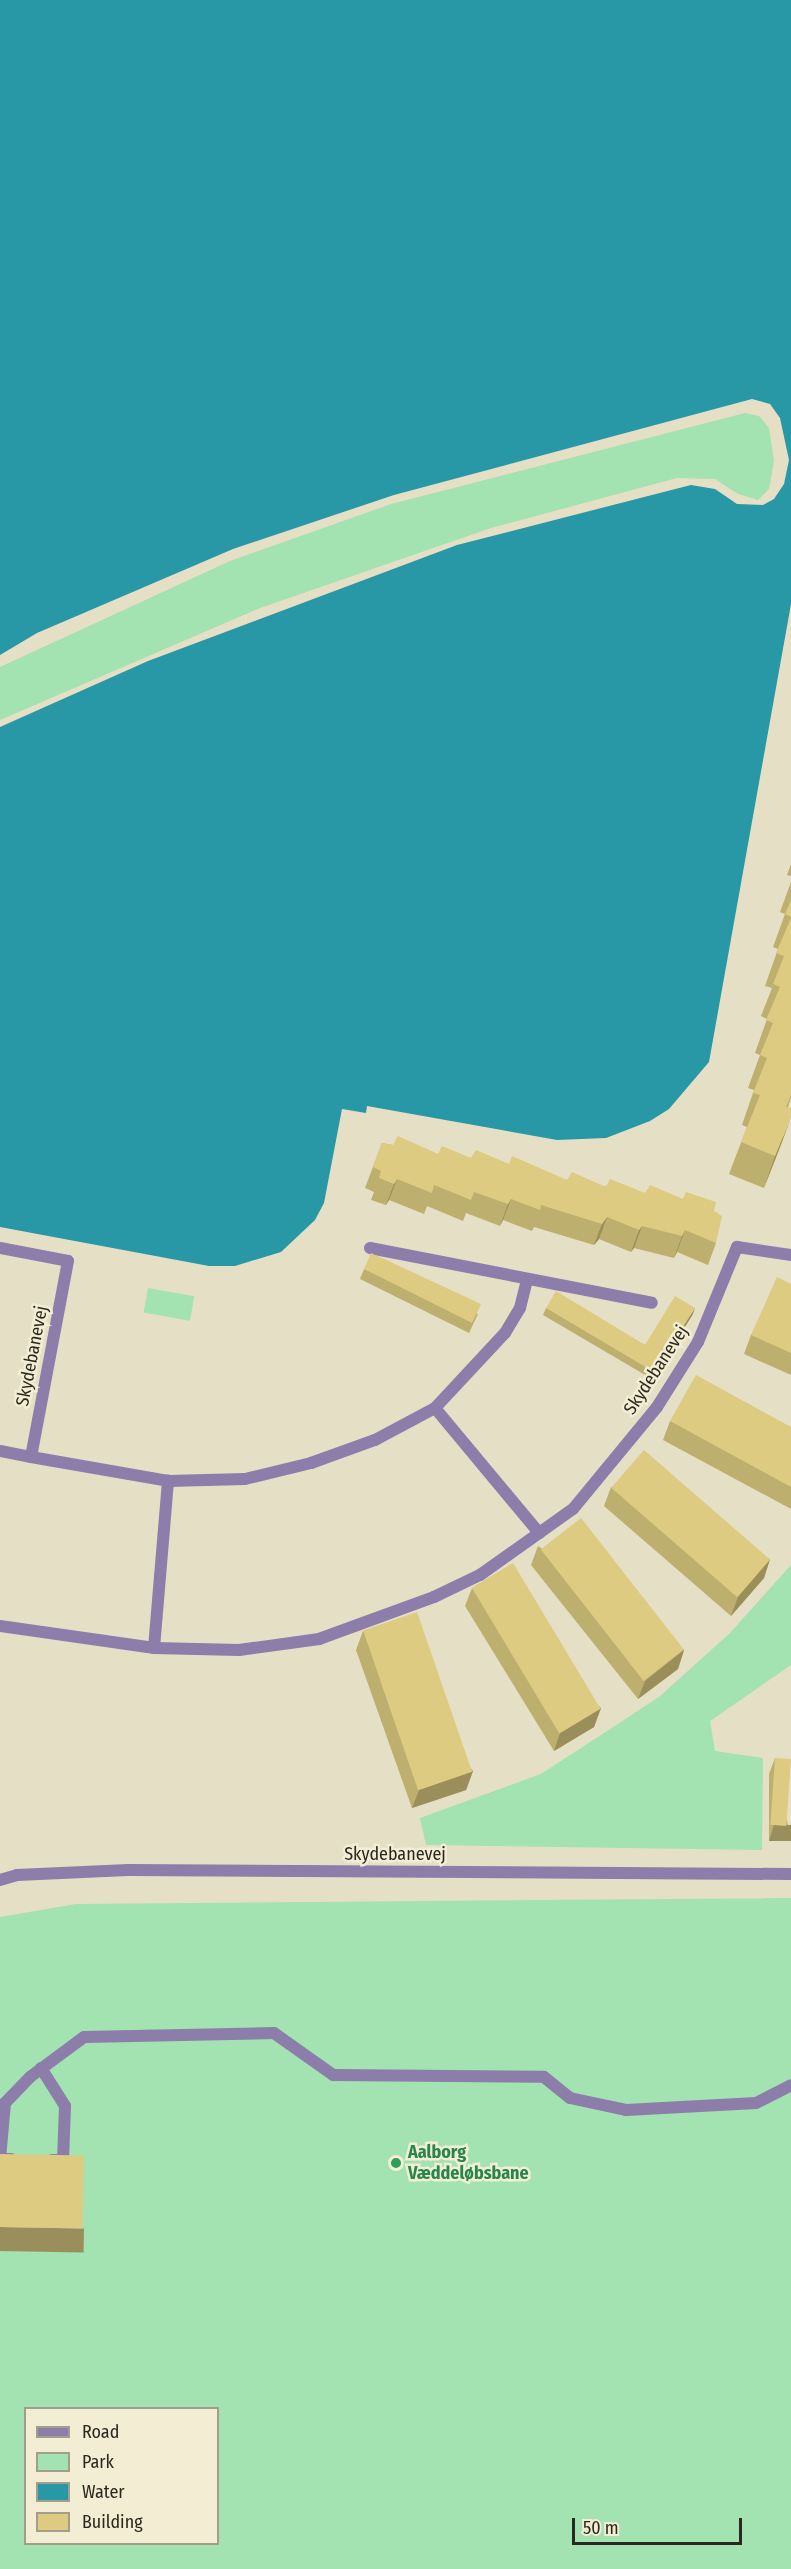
<!DOCTYPE html>
<html>
<head>
<meta charset="utf-8">
<style>
	body { margin:0 }
	#map { position:relative; width:791px; height:2569px; overflow:hidden; background:#e5dfc6; font-family:"Fira Sans Condensed",sans-serif }
	div>[style] { position:absolute }
	.green>* { inset:0; background:#a3e2b1; transform-origin:0 0 }
	.water>* { inset:0; background:#2897a6 }
	.service>* { height:12px; margin:-6px; padding:0 6px; transform-origin:6px; border-radius:6px; background:#8c7dab }
	.minor>* { height:12px; margin:-6px; padding:0 6px; transform-origin:6px; border-radius:6px; background:#8c7dab }
	.tertiary>* { height:12px; margin:-6px; padding:0 6px; transform-origin:6px; border-radius:6px; background:#8c7dab }
	.wall>* { inset:0; background:#bdaf6e }
	.shaded-wall>* { inset:0; background:#9a8e5a; transform-origin:0 0 }
	.building>* { inset:0; background:#dccb80; transform-origin:0 0 }
	.dots>* { width:16px; height:16px; translate:-50% -50%; box-sizing:border-box; border:3px solid #f2edd3; border-radius:50% }
	span { translate:-50% -50%; white-space:nowrap; text-align:center; line-height:1.15; -webkit-text-stroke:5px #f2edd3; paint-order:stroke }
	.street-label { font-size:18px; color:#2b281f }
	.leisure-label { font-size:18px; color:#27864d; font-weight:700 }
	.left { translate:0 -50%; text-align:left }
	.legend { position:absolute; left:24px; top:2407px; width:195px; height:138px; box-sizing:border-box; background:#f2edd3; border:2px solid #a29e8b; margin:0; padding:8px 10px; list-style:none; font-size:18px; color:#2b281f }
	.legend li { display:flex; align-items:center; gap:12px; height:30px }
	.legend b { width:30px; border:2px solid #a29e8b }
	.scale { position:absolute; left:572px; top:2518px; width:170px; height:27px; box-sizing:border-box; border:3px solid #2b281f; border-top:0; padding-left:8px; font-size:18px; line-height:21px; white-space:nowrap; color:#2b281f; -webkit-text-stroke:4px #f2edd3; paint-order:stroke }
</style>
</head>
<body>
<div id="map">
	<div class="green">
		<i style="clip-path:polygon(745px 413px,759px 416px,769px 428px,774px 461px,769px 489px,758px 500px,738px 494px,715px 479px,677px 478px,491px 528px,260px 608px,0 720px,0 667px,230px 561px,391px 504px)"></i>
		<i style="left:148px;top:1288px;width:47px;height:25px;rotate:10deg"></i>
		<i style="clip-path:polygon(791px 1565px,791px 1665px,710px 1721px,715px 1751px,763px 1758px,762px 1850px,426px 1845px,420px 1818px,541px 1774px,659px 1697px,730px 1633px)"></i>
		<i style="clip-path:polygon(evenodd,791px 1898px,791px 2569px,0 2569px,0 1917px,76px 1904px,791px 1898px,26px 2408px,218px 2408px,218px 2544px,26px 2544px,26px 2408px)"></i>
	</div>
	<div class="water">
		<i style="clip-path:polygon(0 0,791px 0,791px 604px,709px 1062px,669px 1109px,650px 1121px,606px 1138px,557px 1140px,367px 1106px,366px 1113px,342px 1109px,324px 1203px,315px 1220px,281px 1252px,235px 1266px,209px 1266px,0 1227px,0 727px,148px 661px,457px 545px,691px 485px,715px 489px,737px 504px,763px 505px,774px 499px,784px 484px,789px 460px,780px 418px,770px 404px,752px 399px,394px 495px,233px 549px,37px 633px,0 655px)"></i>
	</div>
	<div class="service">
		<i style="left:0;top:1248px;width:69px;rotate:10.8deg"></i>
		<i style="left:370px;top:1248px;width:287px;rotate:11deg"></i>
		<i style="left:0;top:1451px;width:32px;rotate:11deg"></i>
		<i style="left:41px;top:2068px;width:45px;rotate:57.7deg"></i>
		<i style="left:65px;top:2106px;width:54px;rotate:92.1deg"></i>
		<i style="left:63px;top:2160px;width:11px;rotate:180deg"></i>
		<i style="left:11px;top:2159px;width:11px;rotate:180deg"></i>
		<i style="left:0;top:2159px;width:56px;rotate:-84.9deg"></i>
		<i style="left:5px;top:2103px;width:36px;rotate:-46deg"></i>
		<i style="left:30px;top:2077px;width:67px;rotate:-36.5deg"></i>
		<i style="left:84px;top:2037px;width:190px;rotate:-1.2deg"></i>
		<i style="left:274px;top:2033px;width:72px;rotate:35.4deg"></i>
		<i style="left:333px;top:2075px;width:211px;rotate:0.5deg"></i>
		<i style="left:544px;top:2077px;width:33px;rotate:39deg"></i>
		<i style="left:570px;top:2098px;width:57px;rotate:12.1deg"></i>
		<i style="left:626px;top:2110px;width:130px;rotate:-3.1deg"></i>
		<i style="left:756px;top:2103px;width:39px;rotate:-27deg"></i>
	</div>
	<div class="minor">
		<i style="left:68px;top:1261px;width:199px;rotate:100.7deg"></i>
		<i style="left:31px;top:1457px;width:139px;rotate:9.9deg"></i>
		<i style="left:168px;top:1481px;width:77px;rotate:-1.5deg"></i>
		<i style="left:245px;top:1479px;width:68px;rotate:-13.6deg"></i>
		<i style="left:311px;top:1463px;width:68px;rotate:-19.8deg"></i>
		<i style="left:375px;top:1440px;width:68px;rotate:-28.1deg"></i>
		<i style="left:435px;top:1408px;width:103px;rotate:-47deg"></i>
		<i style="left:505px;top:1333px;width:29px;rotate:-59deg"></i>
		<i style="left:520px;top:1308px;width:29px;rotate:-76deg"></i>
		<i style="left:435px;top:1408px;width:163px;rotate:50.2deg"></i>
		<i style="left:0;top:1626px;width:156px;rotate:8.1deg"></i>
		<i style="left:154px;top:1648px;width:85px;rotate:1.3deg"></i>
		<i style="left:239px;top:1650px;width:81px;rotate:-7.8deg"></i>
		<i style="left:319px;top:1639px;width:122px;rotate:-20.1deg"></i>
		<i style="left:434px;top:1597px;width:51px;rotate:-25.6deg"></i>
		<i style="left:480px;top:1575px;width:114px;rotate:-35.4deg"></i>
		<i style="left:573px;top:1509px;width:132px;rotate:-50.5deg"></i>
		<i style="left:657px;top:1407px;width:77px;rotate:-57.8deg"></i>
		<i style="left:698px;top:1342px;width:103px;rotate:-67.7deg"></i>
		<i style="left:737px;top:1247px;width:55px;rotate:8.4deg"></i>
		<i style="left:154px;top:1648px;width:168px;rotate:-85.2deg"></i>
	</div>
	<div class="tertiary">
		<i style="left:0;top:1880px;width:18px;rotate:-16deg"></i>
		<i style="left:17px;top:1875px;width:111px;rotate:-2.6deg"></i>
		<i style="left:128px;top:1870px;width:663px;rotate:0.35deg"></i>
	</div>
	<div class="wall">
		<i style="clip-path:polygon(791px 864px,791px 876px,787px 875px)"></i>
		<i style="clip-path:polygon(791px 882px,791px 1098px,788px 1107px,782px 1142px,764px 1188px,729px 1174px,747px 1127px,742px 1125px,754px 1090px,748px 1088px,760px 1055px,755px 1053px,767px 1019px,761px 1016px,772px 988px,765px 986px,778px 949px,773px 947px,785px 914px,780px 912px)"></i>
		<i style="clip-path:polygon(382px 1143px,438px 1154px,471px 1158px,509px 1164px,567px 1180px,645px 1193px,714px 1211px,716px 1243px,708px 1265px,677px 1252px,674px 1258px,634px 1248px,631px 1252px,599px 1239px,594px 1245px,534px 1227px,532px 1231px,503px 1220px,500px 1226px,466px 1213px,463px 1221px,427px 1206px,424px 1214px,389px 1200px,386px 1205px,371px 1200px,374px 1192px,365px 1188px)"></i>
		<i style="clip-path:polygon(364px 1269px,478px 1314px,469px 1333px,360px 1279px)"></i>
		<i style="clip-path:polygon(791px 1284px,791px 1375px,744px 1354px,751px 1335px)"></i>
		<i style="clip-path:polygon(546px 1308px,645px 1345px,693px 1314px,652px 1379px,543px 1315px)"></i>
		<i style="clip-path:polygon(670px 1421px,791px 1427px,791px 1509px,663px 1440px)"></i>
		<i style="clip-path:polygon(611px 1487px,770px 1559px,764px 1578px,731px 1616px,604px 1506px)"></i>
		<i style="clip-path:polygon(538px 1546px,684px 1650px,678px 1669px,638px 1699px,531px 1565px)"></i>
		<i style="clip-path:polygon(472px 1588px,601px 1708px,594px 1727px,554px 1751px,465px 1606px)"></i>
		<i style="clip-path:polygon(363px 1631px,473px 1771px,466px 1790px,412px 1808px,356px 1650px)"></i>
		<i style="clip-path:polygon(775px 1758px,791px 1841px,769px 1841px,769px 1774px)"></i>
	</div>
	<div class="shaded-wall">
		<i style="clip-path:polygon(791px 1118px,782px 1142px,764px 1188px,775px 1156px)"></i>
		<i style="clip-path:polygon(397px 1179px,389px 1200px,386px 1205px,394px 1184px)"></i>
		<i style="clip-path:polygon(511px 1199px,503px 1220px,500px 1226px,508px 1204px)"></i>
		<i style="clip-path:polygon(607px 1217px,599px 1239px,594px 1245px,602px 1224px)"></i>
		<i style="clip-path:polygon(642px 1226px,634px 1248px,631px 1252px,639px 1230px)"></i>
		<i style="clip-path:polygon(685px 1230px,677px 1252px,674px 1258px,682px 1236px)"></i>
		<i style="clip-path:polygon(695px 1308px,693px 1314px,652px 1379px,654px 1372px)"></i>
		<i style="clip-path:polygon(770px 1559px,764px 1578px,731px 1616px,738px 1597px)"></i>
		<i style="clip-path:polygon(684px 1650px,678px 1669px,638px 1699px,645px 1681px)"></i>
		<i style="clip-path:polygon(601px 1708px,594px 1727px,554px 1751px,560px 1733px)"></i>
		<i style="clip-path:polygon(473px 1771px,466px 1790px,412px 1808px,419px 1790px)"></i>
		<i style="clip-path:polygon(774px 1825px,791px 1825px,791px 1841px,769px 1841px)"></i>
		<i style="left:0;top:2227px;width:84px;height:24px;rotate:1deg"></i>
	</div>
	<div class="building">
		<i style="clip-path:polygon(791px 900px,791px 917px,785px 914px)"></i>
		<i style="clip-path:polygon(791px 918px,791px 1095px,786px 1107px,791px 1108px,791px 1117px,775px 1156px,741px 1142px,760px 1095px,753px 1093px,767px 1058px,760px 1055px,773px 1023px,766px 1020px,780px 987px,773px 984px,784px 956px,776px 953px)"></i>
		<i style="clip-path:polygon(398px 1136px,438px 1154px,442px 1146px,471px 1158px,476px 1150px,509px 1164px,512px 1156px,567px 1180px,572px 1172px,606px 1187px,610px 1179px,645px 1193px,650px 1185px,683px 1199px,686px 1192px,716px 1202px,714px 1211px,722px 1216px,716px 1243px,685px 1230px,682px 1236px,642px 1226px,639px 1230px,607px 1217px,602px 1224px,541px 1205px,540px 1210px,511px 1199px,508px 1204px,474px 1192px,471px 1200px,434px 1185px,432px 1193px,397px 1179px,394px 1184px,379px 1178px,381px 1171px,373px 1167px,382px 1143px,393px 1145px)"></i>
		<i style="clip-path:polygon(371px 1253px,481px 1304px,472px 1323px,364px 1269px)"></i>
		<i style="clip-path:polygon(777px 1277px,791px 1284px,791px 1353px,751px 1335px)"></i>
		<i style="clip-path:polygon(556px 1291px,645px 1345px,675px 1296px,695px 1308px,654px 1372px,546px 1308px)"></i>
		<i style="clip-path:polygon(696px 1375px,791px 1427px,791px 1487px,670px 1421px)"></i>
		<i style="left:644px;top:1450px;width:167px;height:50px;rotate:41deg"></i>
		<i style="left:581px;top:1518px;width:167px;height:51px;rotate:52deg"></i>
		<i style="left:513px;top:1563px;width:170px;height:48px;rotate:59deg"></i>
		<i style="left:417px;top:1612px;width:169px;height:57px;rotate:71deg"></i>
		<i style="left:775px;top:1758px;width:16px;height:67px;rotate:4deg"></i>
		<i style="left:0;top:2154px;width:84px;height:73px;rotate:1deg"></i>
	</div>
	<div class="dots">
		<i style="left:396px;top:2163px;background:#2e9e5b"></i>
	</div>
	<div class="street-label">
		<span style="left:32px;top:1356px;rotate:-79deg">Skydebanevej</span>
		<span style="left:656px;top:1370px;rotate:-57deg">Skydebanevej</span>
		<span style="left:395px;top:1854px">Skydebanevej</span>
	</div>
	<div class="leisure-label">
		<span class="left" style="left:408px;top:2163px">Aalborg<br>Væddeløbsbane</span>
	</div>
	<ul class="legend">
	<li><b style="height:8px;background:#8c7dab"></b>Road</li>
	<li><b style="height:16px;background:#a3e2b1"></b>Park</li>
	<li><b style="height:16px;background:#2897a6"></b>Water</li>
	<li><b style="height:16px;background:#dccb80"></b>Building</li>
	</ul>
	<div class="scale">50 m</div>
</div>
</body>
</html>
